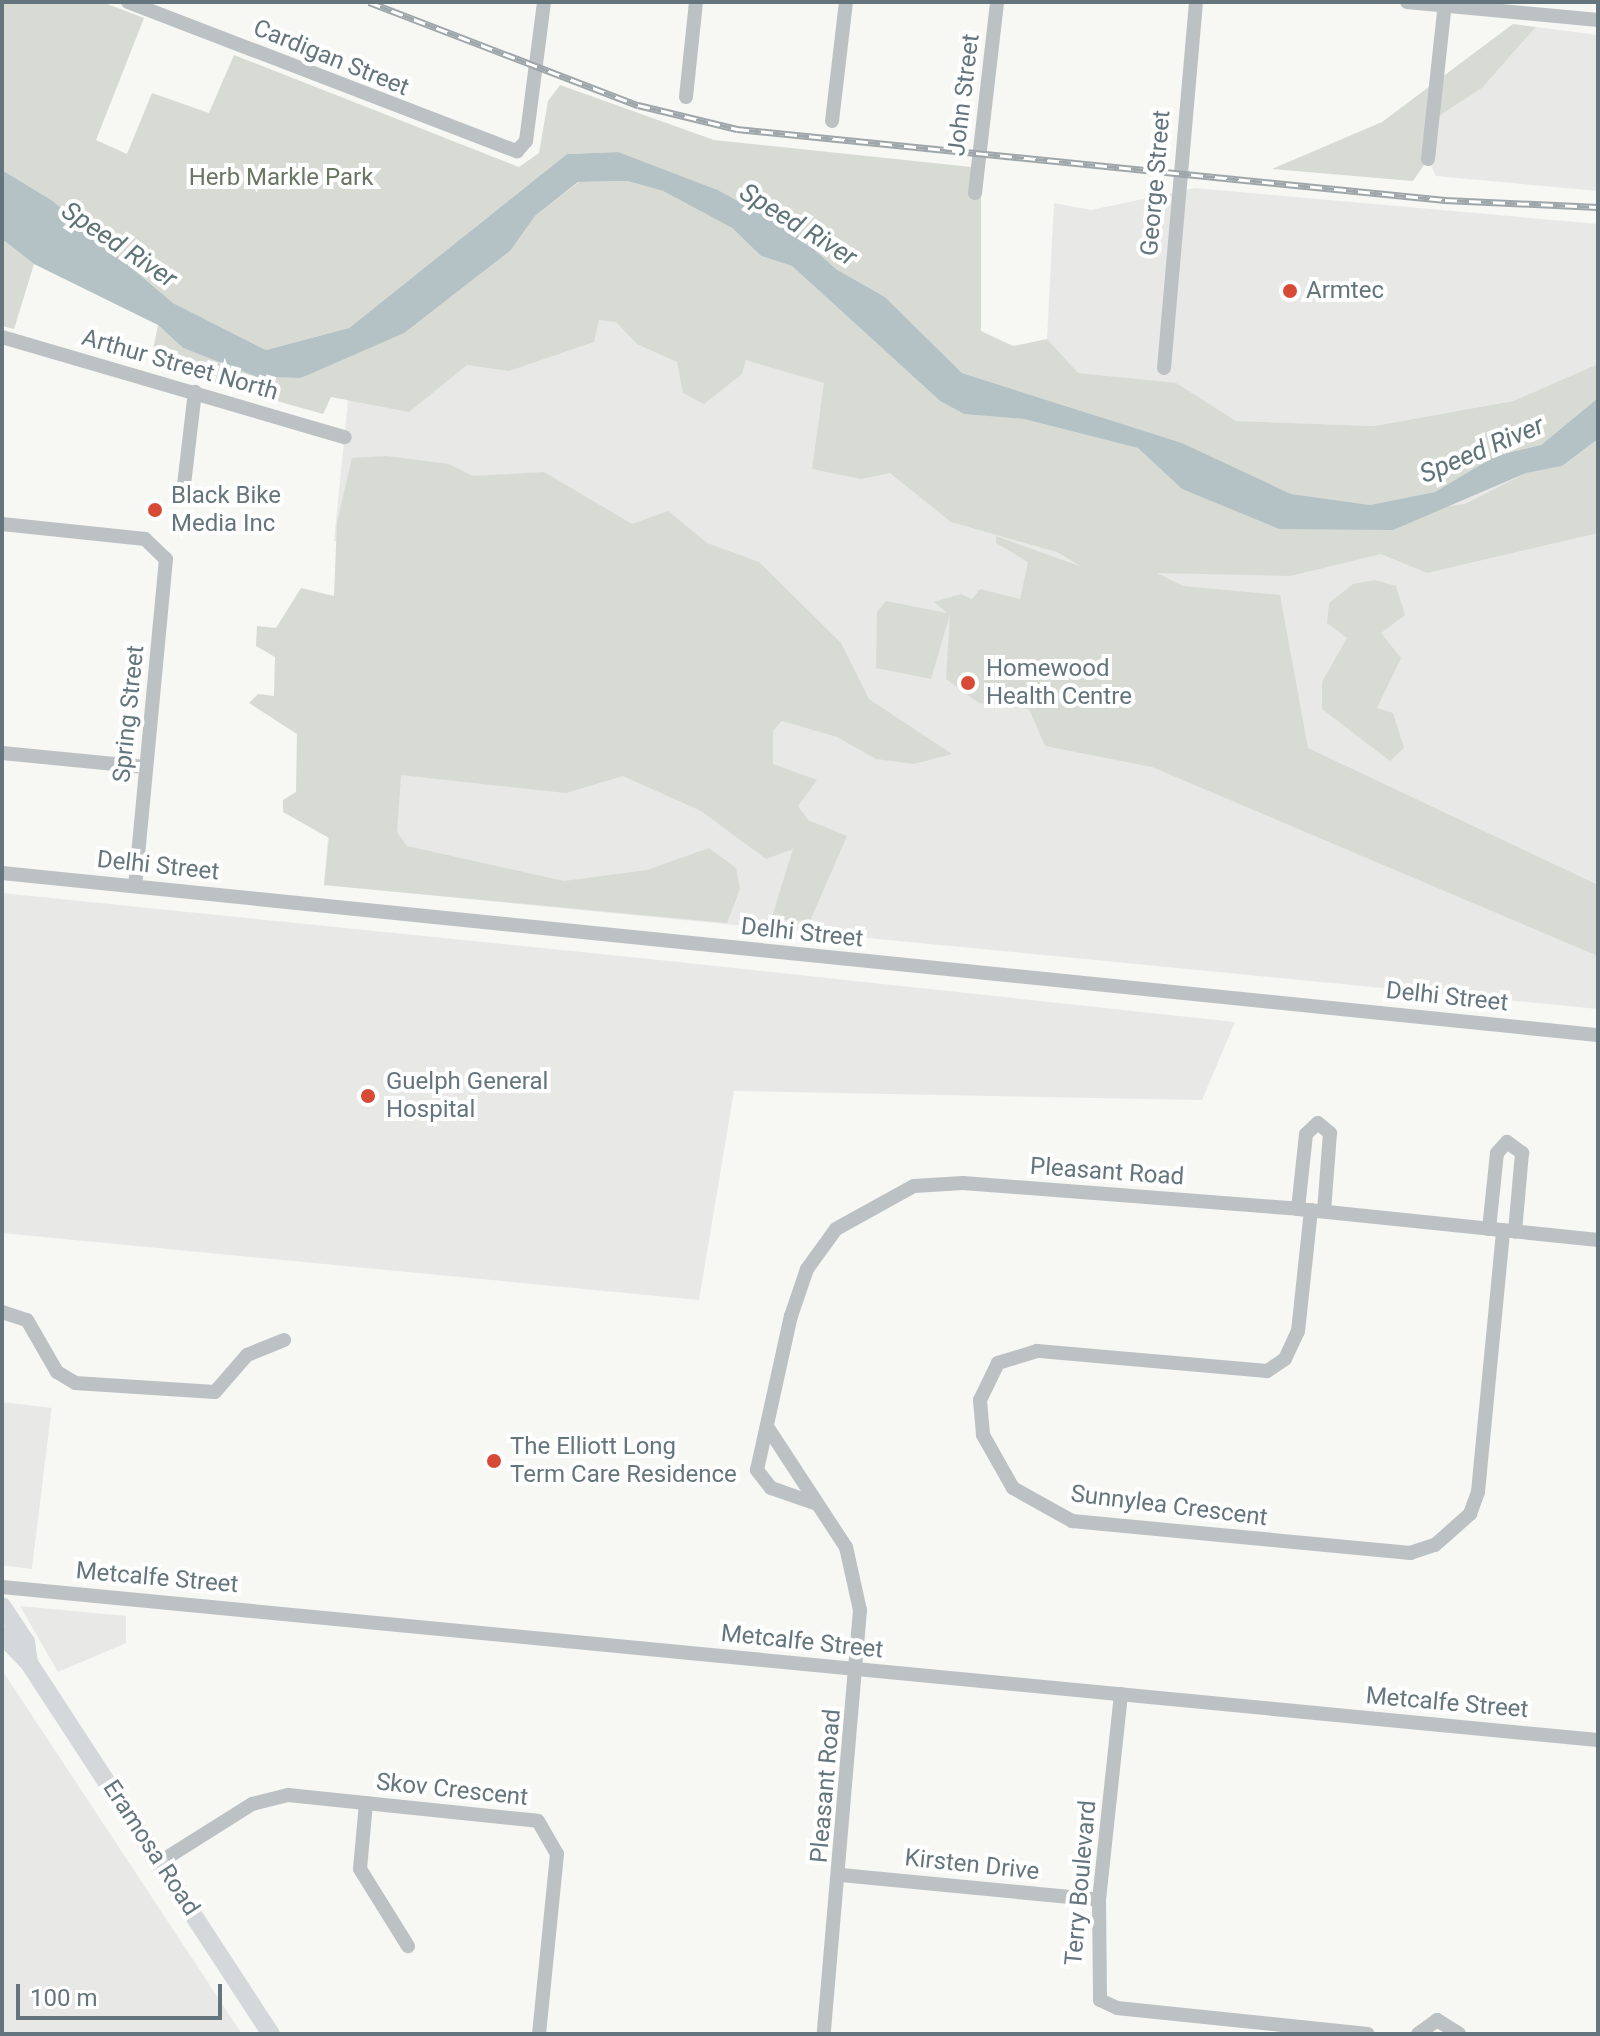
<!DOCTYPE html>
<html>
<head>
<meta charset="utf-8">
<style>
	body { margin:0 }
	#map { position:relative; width:1600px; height:2036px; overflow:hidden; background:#f7f7f4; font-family:Roboto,sans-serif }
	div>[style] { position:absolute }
	.built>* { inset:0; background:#e8e8e7; transform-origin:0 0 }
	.green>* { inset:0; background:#d7dbd4 }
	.water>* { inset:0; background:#b5c2c5 }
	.minor>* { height:14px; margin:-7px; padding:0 7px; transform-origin:7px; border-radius:7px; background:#bcc1c4 }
	.major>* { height:18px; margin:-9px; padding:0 9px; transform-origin:9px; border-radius:9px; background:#d4d8db }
	.rail>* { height:7px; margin-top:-3.5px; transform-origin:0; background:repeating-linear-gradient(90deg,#fff 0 12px,#9ea6aa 0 24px); box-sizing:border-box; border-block:2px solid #9ea6aa }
	.dots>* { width:22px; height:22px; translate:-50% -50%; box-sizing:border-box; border:4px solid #fff; border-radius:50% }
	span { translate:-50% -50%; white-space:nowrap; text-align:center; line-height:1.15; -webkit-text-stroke:8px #fff; paint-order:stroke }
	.street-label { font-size:24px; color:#64757d }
	.park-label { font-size:24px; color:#687663 }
	.poi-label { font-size:24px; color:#64757d }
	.left { translate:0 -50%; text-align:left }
	.water-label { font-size:26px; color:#5f7478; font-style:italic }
	.frame { position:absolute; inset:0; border:4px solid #64757d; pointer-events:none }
	.scale { position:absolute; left:16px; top:1984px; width:206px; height:36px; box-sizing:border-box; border:4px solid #64757d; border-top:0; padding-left:10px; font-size:24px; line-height:28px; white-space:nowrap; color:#64757d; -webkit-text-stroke:6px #fff; paint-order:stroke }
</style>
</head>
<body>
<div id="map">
	<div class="built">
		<i style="clip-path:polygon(1536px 27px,1598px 35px,1598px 191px,1436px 176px,1428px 159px,1433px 120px,1482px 88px)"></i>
		<i style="clip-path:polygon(1195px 188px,1598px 224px,1598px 364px,1513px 401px,1374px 426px,1236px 421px,1176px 384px,1077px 373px,1047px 339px,1054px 203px,1091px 210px)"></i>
		<i style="clip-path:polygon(516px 253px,939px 404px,1598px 455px,1598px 1009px,324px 885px,352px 544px,334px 541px,352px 360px)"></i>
		<i style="clip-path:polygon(2px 893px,669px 961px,1235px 1022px,1202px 1100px,734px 1091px,699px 1300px,2px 1233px)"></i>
		<i style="left:2px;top:1402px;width:50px;height:162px;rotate:7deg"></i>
		<i style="clip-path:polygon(20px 1606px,126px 1616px,126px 1643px,58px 1672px)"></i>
		<i style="clip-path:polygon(2px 1670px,242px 2034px,2px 2034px)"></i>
	</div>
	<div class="green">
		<i style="clip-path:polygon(2px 2px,102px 2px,144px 18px,96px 140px,127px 154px,152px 93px,209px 113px,234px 55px,519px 167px,539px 153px,548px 101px,560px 85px,714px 140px,981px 168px,981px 331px,1013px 346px,1047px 339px,1078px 373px,1176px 383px,1236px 421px,1374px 426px,1513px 401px,1598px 364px,1598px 398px,1541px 445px,1495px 456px,1435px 492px,1370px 505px,1291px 494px,1182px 443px,962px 373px,885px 297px,836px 269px,796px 233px,718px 190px,617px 152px,567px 154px,349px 328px,266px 350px,173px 303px,53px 201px,2px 170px)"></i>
		<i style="clip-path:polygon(1513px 24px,1536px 27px,1482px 88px,1433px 120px,1428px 159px,1413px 181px,1272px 169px,1382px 122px)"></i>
		<i style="clip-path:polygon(627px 181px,663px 191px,732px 228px,761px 256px,792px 266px,940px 401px,964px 414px,1024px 419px,1138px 448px,1182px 489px,1279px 529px,1465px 504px,1526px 473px,1562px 466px,1598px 439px,1598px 533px,1427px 573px,1381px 554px,1290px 576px,1157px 573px,1183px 586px,1280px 595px,1308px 748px,1598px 885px,1598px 956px,1152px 767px,1045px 746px,1029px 709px,979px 703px,946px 679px,950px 614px,931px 679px,876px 668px,877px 612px,886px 601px,947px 613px,934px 602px,961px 594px,972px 599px,980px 589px,1020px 599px,1028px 562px,996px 543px,996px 536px,1082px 567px,1057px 552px,951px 522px,890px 473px,861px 479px,812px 469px,824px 383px,746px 360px,742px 374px,704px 404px,683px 393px,677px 362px,637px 344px,616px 322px,599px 320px,594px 342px,509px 371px,467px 365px,409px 412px,331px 397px,323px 414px,150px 365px,158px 325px,183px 348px,257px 377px,302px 378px,511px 250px,535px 216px,579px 182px)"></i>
		<i style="clip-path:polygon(2px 239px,34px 264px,14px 329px,2px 326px)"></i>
		<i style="clip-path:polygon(387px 456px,449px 464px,473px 476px,544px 472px,632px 524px,668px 511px,707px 543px,759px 562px,841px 643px,869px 699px,952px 754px,914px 764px,876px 759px,837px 737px,782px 721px,773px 731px,773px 764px,817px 780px,798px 806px,808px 820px,847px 836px,810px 921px,771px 920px,793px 849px,766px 859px,701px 811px,623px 776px,566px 793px,401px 775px,397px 832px,407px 846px,564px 881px,647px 870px,709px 848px,736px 868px,740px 889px,727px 923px,324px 885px,329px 838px,283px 812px,283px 800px,296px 792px,297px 734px,249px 703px,258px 694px,274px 696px,275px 657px,256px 646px,257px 626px,276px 628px,301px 588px,334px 596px,337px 522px,352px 458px)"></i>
		<i style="clip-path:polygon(1375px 580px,1396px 586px,1405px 615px,1381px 633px,1401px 658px,1377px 708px,1393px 713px,1404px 748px,1390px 761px,1322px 709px,1322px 682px,1347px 638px,1327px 623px,1329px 603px,1353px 584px)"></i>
	</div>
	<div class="water">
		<i style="clip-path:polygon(618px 152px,718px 190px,796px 233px,836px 269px,885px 297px,962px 373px,1182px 443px,1291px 494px,1370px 505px,1435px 492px,1495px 456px,1541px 445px,1598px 398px,1598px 439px,1562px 466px,1526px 473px,1393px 530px,1279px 529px,1182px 489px,1138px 448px,1024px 419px,964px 414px,940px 401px,792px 266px,761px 256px,732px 228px,663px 191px,627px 181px,578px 182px,535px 216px,511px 250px,404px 333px,301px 378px,257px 377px,183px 348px,158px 325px,34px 264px,2px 239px,2px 170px,53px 201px,173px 303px,266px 350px,349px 328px,567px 154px)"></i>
	</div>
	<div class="minor">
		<i style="left:128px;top:2px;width:417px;rotate:21deg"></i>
		<i style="left:517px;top:151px;width:13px;rotate:-48deg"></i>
		<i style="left:526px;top:141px;width:140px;rotate:-82.6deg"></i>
		<i style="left:1407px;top:2px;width:192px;rotate:5.4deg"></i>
		<i style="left:686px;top:97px;width:96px;rotate:-84deg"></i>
		<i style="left:832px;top:121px;width:120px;rotate:-83.3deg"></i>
		<i style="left:1428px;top:159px;width:158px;rotate:-83.8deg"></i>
		<i style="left:975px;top:193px;width:192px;rotate:-83.4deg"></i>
		<i style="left:2px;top:337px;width:357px;rotate:16.3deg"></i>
		<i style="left:1164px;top:368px;width:367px;rotate:-85deg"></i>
		<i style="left:184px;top:485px;width:94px;rotate:-83.3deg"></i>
		<i style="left:2px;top:524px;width:144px;rotate:6deg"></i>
		<i style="left:145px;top:539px;width:29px;rotate:44deg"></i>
		<i style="left:166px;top:559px;width:328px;rotate:95.4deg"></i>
		<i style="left:2px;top:753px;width:144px;rotate:5.6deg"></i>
		<i style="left:2px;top:873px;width:1604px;rotate:5.8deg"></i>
		<i style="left:1298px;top:1209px;width:75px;rotate:-83.9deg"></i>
		<i style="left:1306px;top:1134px;width:16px;rotate:-43deg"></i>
		<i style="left:1318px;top:1123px;width:16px;rotate:40deg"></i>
		<i style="left:1330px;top:1133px;width:78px;rotate:94.4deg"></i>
		<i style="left:1311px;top:1210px;width:122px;rotate:96.1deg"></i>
		<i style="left:1298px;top:1331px;width:31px;rotate:115deg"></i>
		<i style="left:1285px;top:1359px;width:22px;rotate:146deg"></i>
		<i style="left:1267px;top:1371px;width:231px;rotate:-175deg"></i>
		<i style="left:1037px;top:1351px;width:41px;rotate:162.9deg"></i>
		<i style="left:998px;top:1363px;width:41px;rotate:115.9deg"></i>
		<i style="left:980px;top:1400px;width:35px;rotate:85deg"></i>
		<i style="left:983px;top:1435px;width:61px;rotate:60.5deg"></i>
		<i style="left:1013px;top:1488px;width:68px;rotate:29.2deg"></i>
		<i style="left:1072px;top:1521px;width:340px;rotate:5.4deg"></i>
		<i style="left:1410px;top:1553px;width:26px;rotate:-18deg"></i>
		<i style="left:1435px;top:1545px;width:47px;rotate:-41.5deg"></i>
		<i style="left:1470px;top:1514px;width:23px;rotate:-70deg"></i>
		<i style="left:1478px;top:1492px;width:263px;rotate:-84.5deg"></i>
		<i style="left:1489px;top:1229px;width:76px;rotate:-84deg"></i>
		<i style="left:1497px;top:1153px;width:15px;rotate:-48deg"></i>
		<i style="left:1507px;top:1142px;width:19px;rotate:36deg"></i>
		<i style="left:1522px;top:1153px;width:79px;rotate:95.1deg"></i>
		<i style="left:2px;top:1312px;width:26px;rotate:18deg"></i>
		<i style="left:27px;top:1320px;width:60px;rotate:60deg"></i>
		<i style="left:57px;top:1372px;width:21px;rotate:31deg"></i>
		<i style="left:75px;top:1383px;width:140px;rotate:3.7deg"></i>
		<i style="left:215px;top:1392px;width:49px;rotate:-49.1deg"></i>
		<i style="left:247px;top:1355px;width:40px;rotate:-22deg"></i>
		<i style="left:768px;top:1428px;width:142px;rotate:56.8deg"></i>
		<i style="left:846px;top:1547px;width:65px;rotate:77.5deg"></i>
		<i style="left:860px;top:1610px;width:426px;rotate:94.9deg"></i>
		<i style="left:817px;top:1504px;width:49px;rotate:-160.8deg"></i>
		<i style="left:771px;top:1488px;width:23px;rotate:-128deg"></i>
		<i style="left:757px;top:1470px;width:158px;rotate:-77.6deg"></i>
		<i style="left:791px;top:1316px;width:50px;rotate:-71.2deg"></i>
		<i style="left:807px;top:1269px;width:49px;rotate:-54.1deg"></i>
		<i style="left:836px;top:1229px;width:89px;rotate:-28.9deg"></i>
		<i style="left:914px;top:1186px;width:49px;rotate:-3.5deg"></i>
		<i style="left:963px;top:1183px;width:336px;rotate:4.4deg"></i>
		<i style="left:1298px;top:1209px;width:302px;rotate:5.9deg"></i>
		<i style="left:2px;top:1587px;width:1603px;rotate:5.48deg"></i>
		<i style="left:1121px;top:1694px;width:207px;rotate:96.1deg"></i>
		<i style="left:1099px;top:1900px;width:100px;rotate:89.4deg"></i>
		<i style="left:1100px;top:2000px;width:19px;rotate:25deg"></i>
		<i style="left:1117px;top:2008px;width:252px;rotate:5.9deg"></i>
		<i style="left:366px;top:1803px;width:66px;rotate:95.2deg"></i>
		<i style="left:360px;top:1869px;width:91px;rotate:58.1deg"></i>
		<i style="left:160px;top:1862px;width:109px;rotate:-32.2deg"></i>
		<i style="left:252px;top:1804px;width:37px;rotate:-14deg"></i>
		<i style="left:288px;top:1795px;width:251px;rotate:5.9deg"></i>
		<i style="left:538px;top:1821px;width:38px;rotate:60deg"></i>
		<i style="left:557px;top:1854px;width:181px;rotate:95.7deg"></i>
		<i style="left:841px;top:1875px;width:259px;rotate:5.5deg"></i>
		<i style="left:1418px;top:2034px;width:24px;rotate:-36deg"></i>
		<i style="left:1437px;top:2020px;width:26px;rotate:32deg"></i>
	</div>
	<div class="major">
		<i style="left:2px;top:1606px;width:43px;rotate:56.3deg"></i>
		<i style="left:26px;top:1642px;width:21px;rotate:82deg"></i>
		<i style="left:2px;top:1635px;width:39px;rotate:46deg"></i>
		<i style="left:29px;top:1663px;width:443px;rotate:56.9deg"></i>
	</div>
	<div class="rail">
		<i style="left:369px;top:2px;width:288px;rotate:21deg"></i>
		<i style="left:638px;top:105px;width:102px;rotate:13.6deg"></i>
		<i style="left:737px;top:129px;width:712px;rotate:5.73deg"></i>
		<i style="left:1445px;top:200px;width:153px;rotate:2.6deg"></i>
	</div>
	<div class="dots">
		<i style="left:1290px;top:291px;background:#d64a36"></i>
		<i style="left:155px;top:510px;background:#d64a36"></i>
		<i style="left:968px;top:683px;background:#d64a36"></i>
		<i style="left:368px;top:1096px;background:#d64a36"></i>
		<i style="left:494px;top:1461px;background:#d64a36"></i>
	</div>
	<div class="street-label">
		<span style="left:331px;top:58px;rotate:22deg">Cardigan Street</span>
		<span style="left:964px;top:95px;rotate:-83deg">John Street</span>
		<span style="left:1156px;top:183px;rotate:-85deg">George Street</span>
		<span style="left:180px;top:365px;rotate:16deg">Arthur Street North</span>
		<span style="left:129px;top:714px;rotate:-84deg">Spring Street</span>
		<span style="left:158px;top:866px;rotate:6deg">Delhi Street</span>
		<span style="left:802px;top:933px;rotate:6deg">Delhi Street</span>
		<span style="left:1447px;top:997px;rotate:6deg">Delhi Street</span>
		<span style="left:1107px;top:1172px;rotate:4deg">Pleasant Road</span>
		<span style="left:1169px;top:1506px;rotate:7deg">Sunnylea Crescent</span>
		<span style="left:157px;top:1578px;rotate:5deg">Metcalfe Street</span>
		<span style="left:802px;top:1642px;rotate:6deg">Metcalfe Street</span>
		<span style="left:1447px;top:1703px;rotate:5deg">Metcalfe Street</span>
		<span style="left:826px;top:1786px;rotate:-85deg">Pleasant Road</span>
		<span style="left:452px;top:1790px;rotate:6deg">Skov Crescent</span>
		<span style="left:151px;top:1848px;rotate:57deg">Eramosa Road</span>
		<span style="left:972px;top:1865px;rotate:6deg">Kirsten Drive</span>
		<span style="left:1081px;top:1883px;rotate:-85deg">Terry Boulevard</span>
	</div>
	<div class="park-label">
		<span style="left:281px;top:178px">Herb Markle Park</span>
	</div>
	<div class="poi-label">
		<span class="left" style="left:1306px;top:291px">Armtec</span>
		<span class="left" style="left:171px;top:510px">Black Bike<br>Media Inc</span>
		<span class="left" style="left:986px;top:683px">Homewood<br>Health Centre</span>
		<span class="left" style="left:386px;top:1096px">Guelph General<br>Hospital</span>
		<span class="left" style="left:510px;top:1461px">The Elliott Long<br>Term Care Residence</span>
	</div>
	<div class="water-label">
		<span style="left:798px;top:225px;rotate:32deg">Speed River</span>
		<span style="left:119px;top:245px;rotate:34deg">Speed River</span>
		<span style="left:1482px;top:450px;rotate:-23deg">Speed River</span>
	</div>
	<div class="frame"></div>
	<div class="scale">100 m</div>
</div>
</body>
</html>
